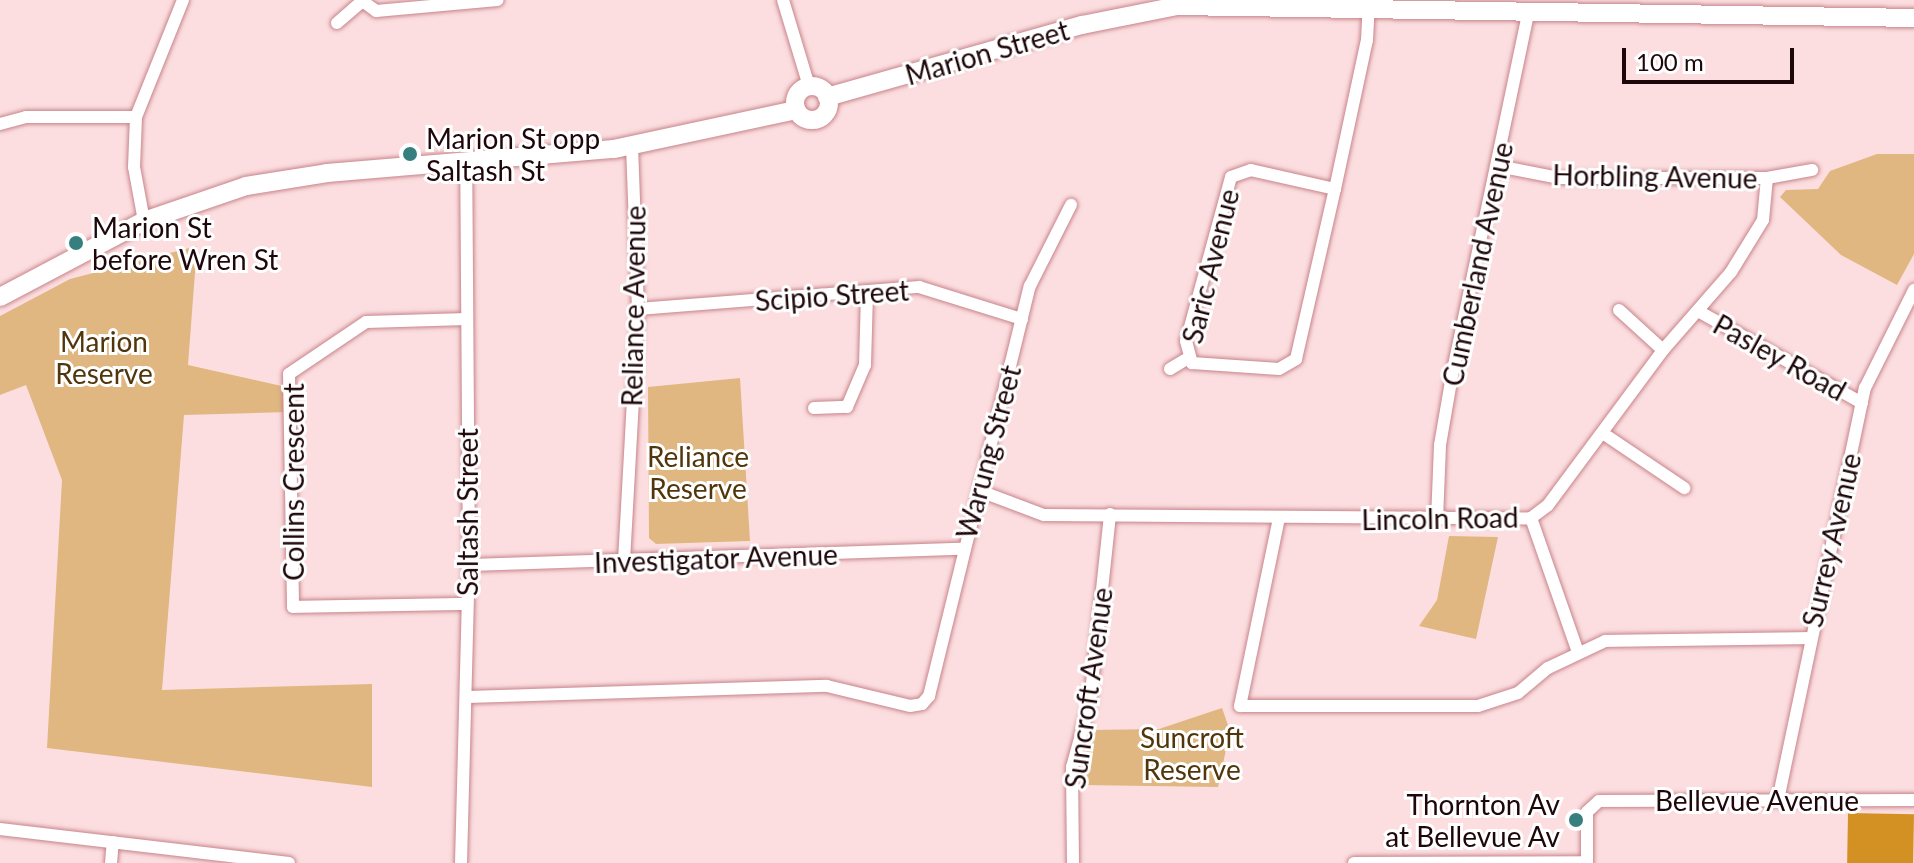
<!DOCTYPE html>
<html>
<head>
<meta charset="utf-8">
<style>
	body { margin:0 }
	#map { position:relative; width:1914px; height:863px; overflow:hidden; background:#fcdee0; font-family:Lato,sans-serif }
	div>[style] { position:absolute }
	.green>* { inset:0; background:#e0b780 }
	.forest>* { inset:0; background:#d49123; transform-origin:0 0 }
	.roads { filter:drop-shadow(0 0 2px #c7848a) drop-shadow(0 0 2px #c7848a) }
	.street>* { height:12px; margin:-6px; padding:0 6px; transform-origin:6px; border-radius:6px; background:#fff }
	.secondary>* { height:18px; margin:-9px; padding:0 9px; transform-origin:9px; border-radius:9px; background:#fff }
	.secondary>.ring { margin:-9px; padding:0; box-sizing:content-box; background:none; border:18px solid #fff; border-radius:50% }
	.dots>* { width:22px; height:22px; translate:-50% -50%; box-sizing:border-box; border:4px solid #fff; border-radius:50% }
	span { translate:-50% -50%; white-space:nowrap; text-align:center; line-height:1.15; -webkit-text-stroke:6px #fff; paint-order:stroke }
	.street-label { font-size:28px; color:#1e070a }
	.poi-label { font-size:28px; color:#1e070a }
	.left { translate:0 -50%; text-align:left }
	.right { translate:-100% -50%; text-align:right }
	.park-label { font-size:28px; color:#51360b }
	.scale { position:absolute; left:1622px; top:48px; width:172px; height:36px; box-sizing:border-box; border:4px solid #1e070a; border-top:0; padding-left:10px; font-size:24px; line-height:28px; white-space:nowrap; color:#1e070a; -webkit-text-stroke:6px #fff; paint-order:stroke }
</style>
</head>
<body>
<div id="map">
	<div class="green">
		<i style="clip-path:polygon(1877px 154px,1914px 154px,1914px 254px,1897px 285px,1841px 255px,1780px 197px,1786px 190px,1818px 189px,1830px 171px)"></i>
		<i style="clip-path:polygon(197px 246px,188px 365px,286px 387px,287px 412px,184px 415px,162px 690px,372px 684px,372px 787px,47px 748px,62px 480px,26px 385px,0 395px,0 316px,70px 279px)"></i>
		<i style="clip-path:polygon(740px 378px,750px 541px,656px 544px,649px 538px,648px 387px)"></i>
		<i style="clip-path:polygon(1449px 536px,1498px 537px,1476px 639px,1419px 626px,1437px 600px)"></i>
		<i style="clip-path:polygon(1222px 708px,1230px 731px,1218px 787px,1082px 785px,1089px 730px,1159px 729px)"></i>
	</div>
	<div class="forest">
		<i style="left:1848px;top:813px;width:66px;height:50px;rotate:1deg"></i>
	</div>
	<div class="roads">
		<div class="street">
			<i style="left:361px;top:0;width:19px;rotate:36deg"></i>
			<i style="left:376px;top:11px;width:122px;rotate:-5.2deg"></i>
			<i style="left:783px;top:0;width:90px;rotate:73.2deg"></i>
			<i style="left:337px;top:23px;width:33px;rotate:-41deg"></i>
			<i style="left:0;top:124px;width:27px;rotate:-15deg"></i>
			<i style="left:26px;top:117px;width:110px"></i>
			<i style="left:1498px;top:166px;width:63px;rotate:11deg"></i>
			<i style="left:1560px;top:178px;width:207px"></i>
			<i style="left:1767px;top:178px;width:46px;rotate:-10.1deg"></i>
			<i style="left:1335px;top:189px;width:86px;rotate:-167.3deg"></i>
			<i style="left:1251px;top:170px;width:21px;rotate:161deg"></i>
			<i style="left:1231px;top:177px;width:170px;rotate:105.3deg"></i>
			<i style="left:1186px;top:341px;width:23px;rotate:75deg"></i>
			<i style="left:1192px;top:363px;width:87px;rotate:3.9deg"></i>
			<i style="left:1279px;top:369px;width:20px;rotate:-30deg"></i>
			<i style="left:1296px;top:359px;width:174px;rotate:-77.1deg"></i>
			<i style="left:1335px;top:189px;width:152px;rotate:-77.9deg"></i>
			<i style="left:1367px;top:40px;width:33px;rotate:-87deg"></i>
			<i style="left:144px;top:221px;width:55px;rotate:-100.5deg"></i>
			<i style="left:134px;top:167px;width:50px;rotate:-87.7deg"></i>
			<i style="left:136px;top:117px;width:126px;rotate:-68.1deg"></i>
			<i style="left:638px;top:309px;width:282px;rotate:-4.5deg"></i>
			<i style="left:919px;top:287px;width:108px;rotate:17.3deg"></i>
			<i style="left:1619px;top:310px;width:59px;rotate:42.3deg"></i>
			<i style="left:1698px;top:311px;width:188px;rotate:29.3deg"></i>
			<i style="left:467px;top:319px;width:101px;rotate:178.3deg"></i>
			<i style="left:366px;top:322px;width:93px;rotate:146deg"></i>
			<i style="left:289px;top:374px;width:233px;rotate:89deg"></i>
			<i style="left:293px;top:607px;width:174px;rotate:-1deg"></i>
			<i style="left:1170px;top:369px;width:21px;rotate:-31deg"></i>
			<i style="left:814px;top:408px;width:33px;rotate:-2deg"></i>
			<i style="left:847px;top:407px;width:46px;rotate:-66.8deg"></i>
			<i style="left:865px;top:365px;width:72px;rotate:-88.4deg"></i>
			<i style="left:1604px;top:434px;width:97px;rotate:34deg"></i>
			<i style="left:980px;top:491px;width:68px;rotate:20.6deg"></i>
			<i style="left:1044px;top:515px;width:487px;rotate:0.4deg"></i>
			<i style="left:1531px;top:518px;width:21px;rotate:-37deg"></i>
			<i style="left:1548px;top:505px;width:193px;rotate:-53.4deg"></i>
			<i style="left:1663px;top:350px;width:103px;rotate:-48.9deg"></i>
			<i style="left:1731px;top:272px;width:61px;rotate:-58.4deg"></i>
			<i style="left:1763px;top:220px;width:42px;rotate:-84.6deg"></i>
			<i style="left:1279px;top:518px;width:192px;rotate:101.7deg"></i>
			<i style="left:1240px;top:706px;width:238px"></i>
			<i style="left:1478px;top:706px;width:42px;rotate:-18deg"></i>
			<i style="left:1518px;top:693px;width:39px;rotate:-40deg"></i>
			<i style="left:1548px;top:668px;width:63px;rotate:-25.3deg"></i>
			<i style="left:1605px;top:641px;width:204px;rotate:-0.8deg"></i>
			<i style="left:1531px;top:518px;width:142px;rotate:70.7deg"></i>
			<i style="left:1437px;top:520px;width:75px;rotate:-87.7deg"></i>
			<i style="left:1440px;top:445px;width:76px;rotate:-80.2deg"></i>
			<i style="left:1453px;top:370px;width:368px;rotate:-78.1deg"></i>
			<i style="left:624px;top:561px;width:252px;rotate:-86.8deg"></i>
			<i style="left:638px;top:309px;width:163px;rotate:-92.1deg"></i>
			<i style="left:469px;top:565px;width:493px;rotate:-1.9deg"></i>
			<i style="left:468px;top:697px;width:359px;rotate:-1.8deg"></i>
			<i style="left:827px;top:686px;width:85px;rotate:13.5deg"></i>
			<i style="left:910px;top:706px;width:12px;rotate:-9deg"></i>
			<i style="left:922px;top:704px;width:11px;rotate:-49deg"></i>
			<i style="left:929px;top:696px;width:422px;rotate:-76.2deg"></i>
			<i style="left:1030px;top:286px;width:91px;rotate:-63.2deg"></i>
			<i style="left:1778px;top:800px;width:421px;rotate:-78.1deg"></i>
			<i style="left:1865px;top:388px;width:110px;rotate:-63.4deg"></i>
			<i style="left:0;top:829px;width:291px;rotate:6.7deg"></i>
			<i style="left:111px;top:863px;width:21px;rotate:-85deg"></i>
			<i style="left:461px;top:863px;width:298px;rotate:-88.5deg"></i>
			<i style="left:469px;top:565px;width:403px;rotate:-90.4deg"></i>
			<i style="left:1073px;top:863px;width:96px;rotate:-90.6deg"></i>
			<i style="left:1072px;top:767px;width:67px;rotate:-74.5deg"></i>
			<i style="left:1090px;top:702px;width:189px;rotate:-83.9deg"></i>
			<i style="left:1354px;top:863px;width:233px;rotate:-0.2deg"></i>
			<i style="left:1587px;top:863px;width:51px;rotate:-90deg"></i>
			<i style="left:1587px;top:812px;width:16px;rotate:-43deg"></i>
			<i style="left:1599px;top:801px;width:315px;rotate:-0.2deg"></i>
		</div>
		<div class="secondary">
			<i class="ring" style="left:795px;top:86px;width:16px;height:16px"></i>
			<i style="left:827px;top:97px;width:265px;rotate:-15.8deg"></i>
			<i style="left:1082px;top:25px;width:97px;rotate:-11.3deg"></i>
			<i style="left:1177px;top:6px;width:737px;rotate:0.93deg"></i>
			<i style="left:0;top:297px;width:163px;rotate:-27.8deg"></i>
			<i style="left:144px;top:221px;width:108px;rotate:-18.9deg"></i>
			<i style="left:246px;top:186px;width:82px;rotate:-9.1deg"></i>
			<i style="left:327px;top:173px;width:288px;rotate:-4.8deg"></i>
			<i style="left:614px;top:149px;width:186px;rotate:-12.1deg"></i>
		</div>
	</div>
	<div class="dots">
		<i style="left:410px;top:154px;background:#367f7e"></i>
		<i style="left:76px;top:243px;background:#367f7e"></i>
		<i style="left:1576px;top:820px;background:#367f7e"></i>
	</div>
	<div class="street-label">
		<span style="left:987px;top:52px;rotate:-16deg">Marion Street</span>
		<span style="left:1655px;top:176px;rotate:1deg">Horbling Avenue</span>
		<span style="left:1477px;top:264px;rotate:-78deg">Cumberland Avenue</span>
		<span style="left:1210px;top:266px;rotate:-76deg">Saric Avenue</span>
		<span style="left:832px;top:295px;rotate:-4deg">Scipio Street</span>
		<span style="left:633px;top:306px;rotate:-89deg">Reliance Avenue</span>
		<span style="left:1780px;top:357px;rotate:29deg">Pasley Road</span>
		<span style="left:988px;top:452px;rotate:-75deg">Warung Street</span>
		<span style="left:293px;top:482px;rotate:-90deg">Collins Crescent</span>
		<span style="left:467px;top:512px;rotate:-90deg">Saltash Street</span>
		<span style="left:1440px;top:518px;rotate:-1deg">Lincoln Road</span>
		<span style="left:1831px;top:540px;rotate:-77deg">Surrey Avenue</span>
		<span style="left:716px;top:558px;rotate:-2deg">Investigator Avenue</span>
		<span style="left:1088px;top:688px;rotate:-82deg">Suncroft Avenue</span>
		<span style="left:1757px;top:800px">Bellevue Avenue</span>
	</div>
	<div class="poi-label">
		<span class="left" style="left:426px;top:154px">Marion St opp<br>Saltash St</span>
		<span class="left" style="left:92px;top:243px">Marion St<br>before Wren St</span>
		<span class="right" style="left:1560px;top:820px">Thornton Av<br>at Bellevue Av</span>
	</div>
	<div class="park-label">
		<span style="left:104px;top:357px">Marion<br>Reserve</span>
		<span style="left:698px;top:472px">Reliance<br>Reserve</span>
		<span style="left:1192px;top:753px">Suncroft<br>Reserve</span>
	</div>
	<div class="scale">100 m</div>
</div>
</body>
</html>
